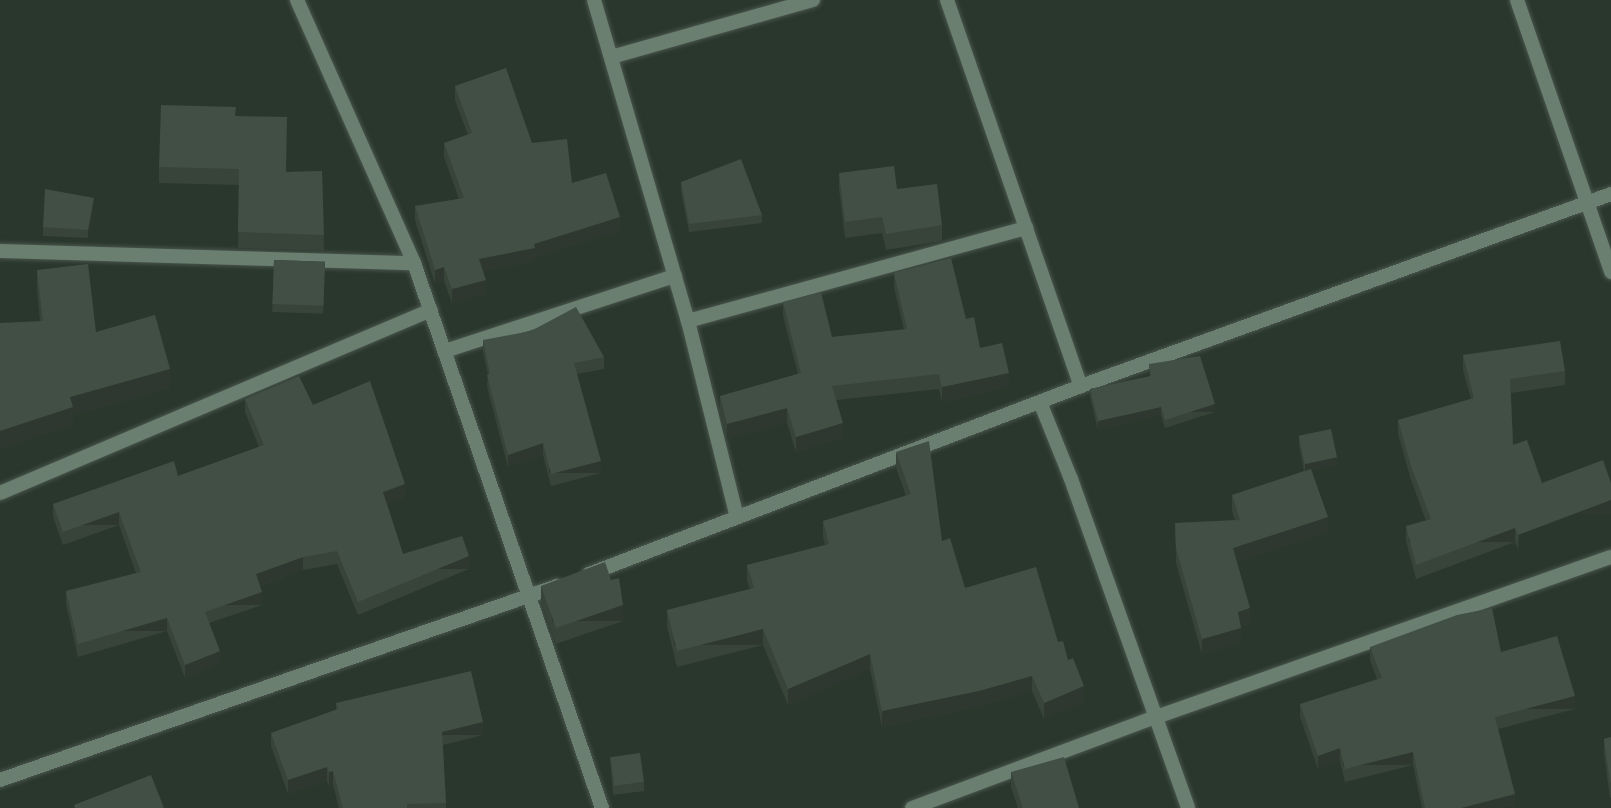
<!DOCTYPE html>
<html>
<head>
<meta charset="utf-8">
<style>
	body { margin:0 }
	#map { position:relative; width:1611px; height:808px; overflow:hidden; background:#2a372d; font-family:Lato,sans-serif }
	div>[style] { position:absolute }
	.roads { filter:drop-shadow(0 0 2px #49554c) drop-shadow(0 0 2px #49554c) }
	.street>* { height:14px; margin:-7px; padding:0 7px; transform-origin:7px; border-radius:7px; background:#6a7f6f }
	.wall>* { inset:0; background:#38443a; transform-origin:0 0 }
	.shaded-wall>* { inset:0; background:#2e3730; transform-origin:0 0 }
	.building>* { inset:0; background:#414f44; transform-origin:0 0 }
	span { translate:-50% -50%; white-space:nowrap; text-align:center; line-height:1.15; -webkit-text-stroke:6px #2a372d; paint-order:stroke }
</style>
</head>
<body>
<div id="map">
	<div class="roads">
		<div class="street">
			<i style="left:297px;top:0;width:288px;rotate:66deg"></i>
			<i style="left:414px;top:263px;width:577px;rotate:70.97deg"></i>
			<i style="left:594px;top:0;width:334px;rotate:73.7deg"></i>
			<i style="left:688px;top:321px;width:202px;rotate:76deg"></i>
			<i style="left:947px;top:0;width:409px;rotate:70.9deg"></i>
			<i style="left:1517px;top:0;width:288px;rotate:70.9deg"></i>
			<i style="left:611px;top:57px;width:210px;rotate:-15.8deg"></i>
			<i style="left:0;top:251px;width:414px;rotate:1.7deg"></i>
			<i style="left:688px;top:321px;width:351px;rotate:-15.4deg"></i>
			<i style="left:445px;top:351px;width:242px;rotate:-18.1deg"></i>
			<i style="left:1040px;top:402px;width:83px;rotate:68.1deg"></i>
			<i style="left:1071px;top:479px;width:349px;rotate:70.4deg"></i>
			<i style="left:0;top:493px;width:468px;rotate:-23deg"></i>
			<i style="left:589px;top:574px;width:527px;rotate:-20.91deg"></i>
			<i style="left:1081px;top:386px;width:564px;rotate:-19.91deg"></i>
			<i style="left:0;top:780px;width:590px;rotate:-19.2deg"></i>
			<i style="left:912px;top:808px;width:260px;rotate:-20.5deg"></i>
			<i style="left:1156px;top:717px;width:482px;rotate:-19.4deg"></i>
		</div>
	</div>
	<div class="wall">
		<i style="clip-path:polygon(455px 86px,532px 143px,620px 231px,535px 257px,535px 261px,483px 272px,486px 294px,452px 303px,444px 281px,435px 284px,415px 220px,415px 206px,459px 199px,444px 157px,444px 143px,468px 135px,455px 100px)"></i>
		<i style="clip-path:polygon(236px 116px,287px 172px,322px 171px,324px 251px,238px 248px,239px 185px,159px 183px,159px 167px)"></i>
		<i style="clip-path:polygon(839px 173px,897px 189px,942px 225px,942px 241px,886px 250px,882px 233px,845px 238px,839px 188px)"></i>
		<i style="clip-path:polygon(681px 182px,762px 215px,762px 223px,689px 232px,681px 191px)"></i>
		<i style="clip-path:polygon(94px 206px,88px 238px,43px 236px,43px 227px)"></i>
		<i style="left:274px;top:260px;width:51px;height:52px;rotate:2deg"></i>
		<i style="clip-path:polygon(37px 270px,96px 332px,170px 388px,73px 415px,73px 425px,40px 321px,37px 289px)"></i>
		<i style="clip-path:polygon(894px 273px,966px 319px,980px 348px,1009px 387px,942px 402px,939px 389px,836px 400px,843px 437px,796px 452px,787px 423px,727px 438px,720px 410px,720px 396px,798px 374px,783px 316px,783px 302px,832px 337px,904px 330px,894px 287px)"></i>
		<i style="clip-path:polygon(483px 340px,604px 357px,604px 369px,577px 374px,601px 473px,551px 486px,543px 455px,508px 467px,487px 387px,488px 375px,483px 352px)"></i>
		<i style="clip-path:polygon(1463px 355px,1565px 371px,1565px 385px,1511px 393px,1513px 445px,1527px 440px,1518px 549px,1515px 542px,1416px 579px,1406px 541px,1406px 526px,1426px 521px,1411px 480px,1398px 434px,1398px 420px,1471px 399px,1463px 370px)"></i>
		<i style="clip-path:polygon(1149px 364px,1215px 412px,1165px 428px,1161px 415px,1098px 430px,1090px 397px,1090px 389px,1150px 376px)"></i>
		<i style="clip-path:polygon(245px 399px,313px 405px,405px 497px,387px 504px,403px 554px,469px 569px,358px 615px,337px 564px,303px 570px,260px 586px,262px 605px,209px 623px,220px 664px,185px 678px,167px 631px,78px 657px,66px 604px,66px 591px,136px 573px,119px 525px,63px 545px,53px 517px,53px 504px,178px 476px,259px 447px,245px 412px)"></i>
		<i style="clip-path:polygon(1299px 436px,1337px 465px,1312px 471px,1328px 532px,1237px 562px,1250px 624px,1241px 626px,1241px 643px,1202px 654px,1176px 563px,1175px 523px,1235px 520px,1232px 511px,1232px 495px,1304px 471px,1299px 445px)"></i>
		<i style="clip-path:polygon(896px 452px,965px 588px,1058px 642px,1068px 660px,1084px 702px,1044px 719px,1032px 691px,979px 707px,882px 727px,870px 669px,788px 705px,763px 645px,677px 667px,667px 626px,667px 610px,750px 589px,747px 581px,747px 565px,825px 545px,823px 537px,823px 521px,906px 496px,896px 468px)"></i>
		<i style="clip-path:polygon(611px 580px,623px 621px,556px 644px,541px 602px,541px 586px)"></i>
		<i style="clip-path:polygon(1370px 647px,1501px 652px,1575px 709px,1498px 729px,1515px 807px,1422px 808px,1413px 765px,1345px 782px,1340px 761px,1318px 769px,1300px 717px,1300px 704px,1377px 679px,1370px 660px)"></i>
		<i style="clip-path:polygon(336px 703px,483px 735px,443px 745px,446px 808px,339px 808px,333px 784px,329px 786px,327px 781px,288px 794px,271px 746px,271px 733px,336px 710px)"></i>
		<i style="clip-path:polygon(1611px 737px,1611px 798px,1610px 798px,1604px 754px,1604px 739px)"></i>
		<i style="clip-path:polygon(610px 757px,644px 782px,644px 791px,613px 795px)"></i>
		<i style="clip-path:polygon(1011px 772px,1079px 808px,1018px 808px,1011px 787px)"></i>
	</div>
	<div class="shaded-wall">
		<i style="clip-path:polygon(94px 198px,94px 206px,88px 238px,88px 230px)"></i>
		<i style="clip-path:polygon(620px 217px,620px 231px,535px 257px,535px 261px,479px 273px,479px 259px,534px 244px)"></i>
		<i style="clip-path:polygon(444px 267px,444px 281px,435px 284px,435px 270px)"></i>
		<i style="clip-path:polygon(486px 280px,486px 294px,452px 303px,452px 289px)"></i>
		<i style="clip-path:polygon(170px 369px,170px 388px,73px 415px,73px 425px,0 449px,0 431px,70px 397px)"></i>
		<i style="clip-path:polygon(1009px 373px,1009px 387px,942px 402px,942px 387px)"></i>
		<i style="left:1215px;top:404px;width:8px;height:52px;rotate:90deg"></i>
		<i style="clip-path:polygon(1161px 407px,1161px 415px,1098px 430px,1098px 421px)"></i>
		<i style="clip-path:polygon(787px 408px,787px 423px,727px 438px,727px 424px)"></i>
		<i style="clip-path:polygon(843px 423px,843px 437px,796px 452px,796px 437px)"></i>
		<i style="clip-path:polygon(543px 443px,543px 455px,508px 467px,508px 455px)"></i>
		<i style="clip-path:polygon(1337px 457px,1337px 465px,1305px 473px,1305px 464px)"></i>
		<i style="left:601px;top:461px;width:12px;height:52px;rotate:90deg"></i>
		<i style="clip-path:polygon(405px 484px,405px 497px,383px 506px,383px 492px)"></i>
		<i style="left:1611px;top:500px;width:14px;height:99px;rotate:90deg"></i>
		<i style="left:119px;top:512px;width:13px;height:59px;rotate:90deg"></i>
		<i style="clip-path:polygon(1328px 517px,1328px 532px,1233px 564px,1233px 548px)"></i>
		<i style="left:1515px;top:528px;width:14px;height:106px;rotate:90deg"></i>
		<i style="left:469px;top:556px;width:13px;height:120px;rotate:90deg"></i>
		<i style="clip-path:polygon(303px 557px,303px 570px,256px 587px,256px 574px)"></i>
		<i style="left:262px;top:592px;width:13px;height:60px;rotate:90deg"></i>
		<i style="left:623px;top:605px;width:16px;height:71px;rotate:90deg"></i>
		<i style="clip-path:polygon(1250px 608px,1250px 624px,1238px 627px,1238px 612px)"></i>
		<i style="left:167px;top:618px;width:13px;height:93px;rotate:90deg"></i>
		<i style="clip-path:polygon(1241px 628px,1241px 643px,1202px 654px,1202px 639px)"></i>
		<i style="left:763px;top:629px;width:16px;height:89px;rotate:90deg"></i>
		<i style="clip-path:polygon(220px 651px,220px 664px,185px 678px,185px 665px)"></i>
		<i style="clip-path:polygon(870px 654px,870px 669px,788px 705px,788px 689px)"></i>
		<i style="clip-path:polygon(1032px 676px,1032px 691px,979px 707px,882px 727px,882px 711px)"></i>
		<i style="clip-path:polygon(1084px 686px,1084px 702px,1044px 719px,1044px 703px)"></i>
		<i style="left:1575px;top:696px;width:13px;height:83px;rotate:90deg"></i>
		<i style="left:483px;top:722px;width:13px;height:42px;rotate:90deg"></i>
		<i style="clip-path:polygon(1340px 748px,1340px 761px,1318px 769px,1318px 756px)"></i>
		<i style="left:1413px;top:752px;width:13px;height:70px;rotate:90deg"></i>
		<i style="clip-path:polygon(327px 767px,327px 781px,288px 794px,288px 780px)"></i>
		<i style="clip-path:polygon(333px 771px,333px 784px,329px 786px,329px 772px)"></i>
		<i style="clip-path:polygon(1515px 794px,1515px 807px,1461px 808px)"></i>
	</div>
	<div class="building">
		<i style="clip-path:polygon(506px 68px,532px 143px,567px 139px,572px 183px,606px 173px,620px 217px,534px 244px,535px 248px,479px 259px,486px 280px,452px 289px,444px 267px,435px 270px,415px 206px,464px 198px,444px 143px,472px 133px,455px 86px)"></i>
		<i style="clip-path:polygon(161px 105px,236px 107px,235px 116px,287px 117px,286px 172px,322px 171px,324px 235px,238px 232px,239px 169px,159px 167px)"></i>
		<i style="clip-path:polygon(741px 159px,762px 215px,689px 224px,681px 182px)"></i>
		<i style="clip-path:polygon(894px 166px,897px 189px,937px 184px,942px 225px,886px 234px,882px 217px,845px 222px,839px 173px)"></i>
		<i style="clip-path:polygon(45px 189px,94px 198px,88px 230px,43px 227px)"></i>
		<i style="clip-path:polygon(951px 258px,966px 319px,974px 317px,980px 348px,1002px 343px,1009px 373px,942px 387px,939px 374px,832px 386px,843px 423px,796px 437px,787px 408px,727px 424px,720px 396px,801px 373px,783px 302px,821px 292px,832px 337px,907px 329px,894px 273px)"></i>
		<i style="left:274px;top:260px;width:51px;height:44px;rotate:2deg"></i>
		<i style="clip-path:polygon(88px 264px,96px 332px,155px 315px,170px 369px,70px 397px,73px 407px,0 431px,0 323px,43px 321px,37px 270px)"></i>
		<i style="clip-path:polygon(576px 307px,604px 357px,574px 363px,601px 461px,551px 474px,543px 443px,508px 455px,487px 375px,490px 374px,483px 340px,531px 331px)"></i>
		<i style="clip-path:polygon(1560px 341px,1565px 371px,1510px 379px,1513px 445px,1527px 440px,1542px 483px,1603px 460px,1611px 483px,1611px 500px,1518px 535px,1515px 528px,1416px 565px,1406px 526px,1431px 519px,1411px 466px,1398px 420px,1474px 398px,1463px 355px)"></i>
		<i style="clip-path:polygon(1200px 356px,1215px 404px,1165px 420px,1161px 407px,1098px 421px,1090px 389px,1151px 376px,1149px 364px)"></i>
		<i style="clip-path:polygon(299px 376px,313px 405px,370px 381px,405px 484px,383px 492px,403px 554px,462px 536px,469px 556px,358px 602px,337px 551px,303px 557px,256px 574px,262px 592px,205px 612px,220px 651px,185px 665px,167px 618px,78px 644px,66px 591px,141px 572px,119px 512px,63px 532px,53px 504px,174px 461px,178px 476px,264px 445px,245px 399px)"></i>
		<i style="left:1331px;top:429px;width:29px;height:33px;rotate:78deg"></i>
		<i style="clip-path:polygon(929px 441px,942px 541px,950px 538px,965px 588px,1036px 567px,1058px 642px,1063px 641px,1068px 660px,1073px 658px,1084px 686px,1044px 703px,1032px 676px,979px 691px,882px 711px,870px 654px,788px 689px,763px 629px,677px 651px,667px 610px,754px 588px,747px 565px,829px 544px,823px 521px,911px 494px,896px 452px)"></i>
		<i style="clip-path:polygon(1311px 469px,1328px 517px,1233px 548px,1250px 608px,1238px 612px,1241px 628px,1202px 639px,1176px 548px,1175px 523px,1240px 520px,1232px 495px)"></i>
		<i style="clip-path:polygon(605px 562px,611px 580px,619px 578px,623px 605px,556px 628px,541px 586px)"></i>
		<i style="clip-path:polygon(1492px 608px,1501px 652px,1557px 636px,1575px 696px,1495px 717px,1515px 794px,1461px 808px,1425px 808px,1413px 752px,1345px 769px,1340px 748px,1318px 756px,1300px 704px,1382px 678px,1370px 647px,1457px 615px)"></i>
		<i style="clip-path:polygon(471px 671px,483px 722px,442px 732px,446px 803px,407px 804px,407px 808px,343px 808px,333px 771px,329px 772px,327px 767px,288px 780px,271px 733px,338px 709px,336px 703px)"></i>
		<i style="clip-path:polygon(1611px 737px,1611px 782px,1610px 782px,1604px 739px)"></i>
		<i style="left:640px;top:753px;width:29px;height:30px;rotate:82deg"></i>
		<i style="clip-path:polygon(1064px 757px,1079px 808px,1023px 808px,1011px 772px)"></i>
		<i style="clip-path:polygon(151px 775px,164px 808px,74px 808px,75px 808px,74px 805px)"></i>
	</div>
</div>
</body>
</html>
